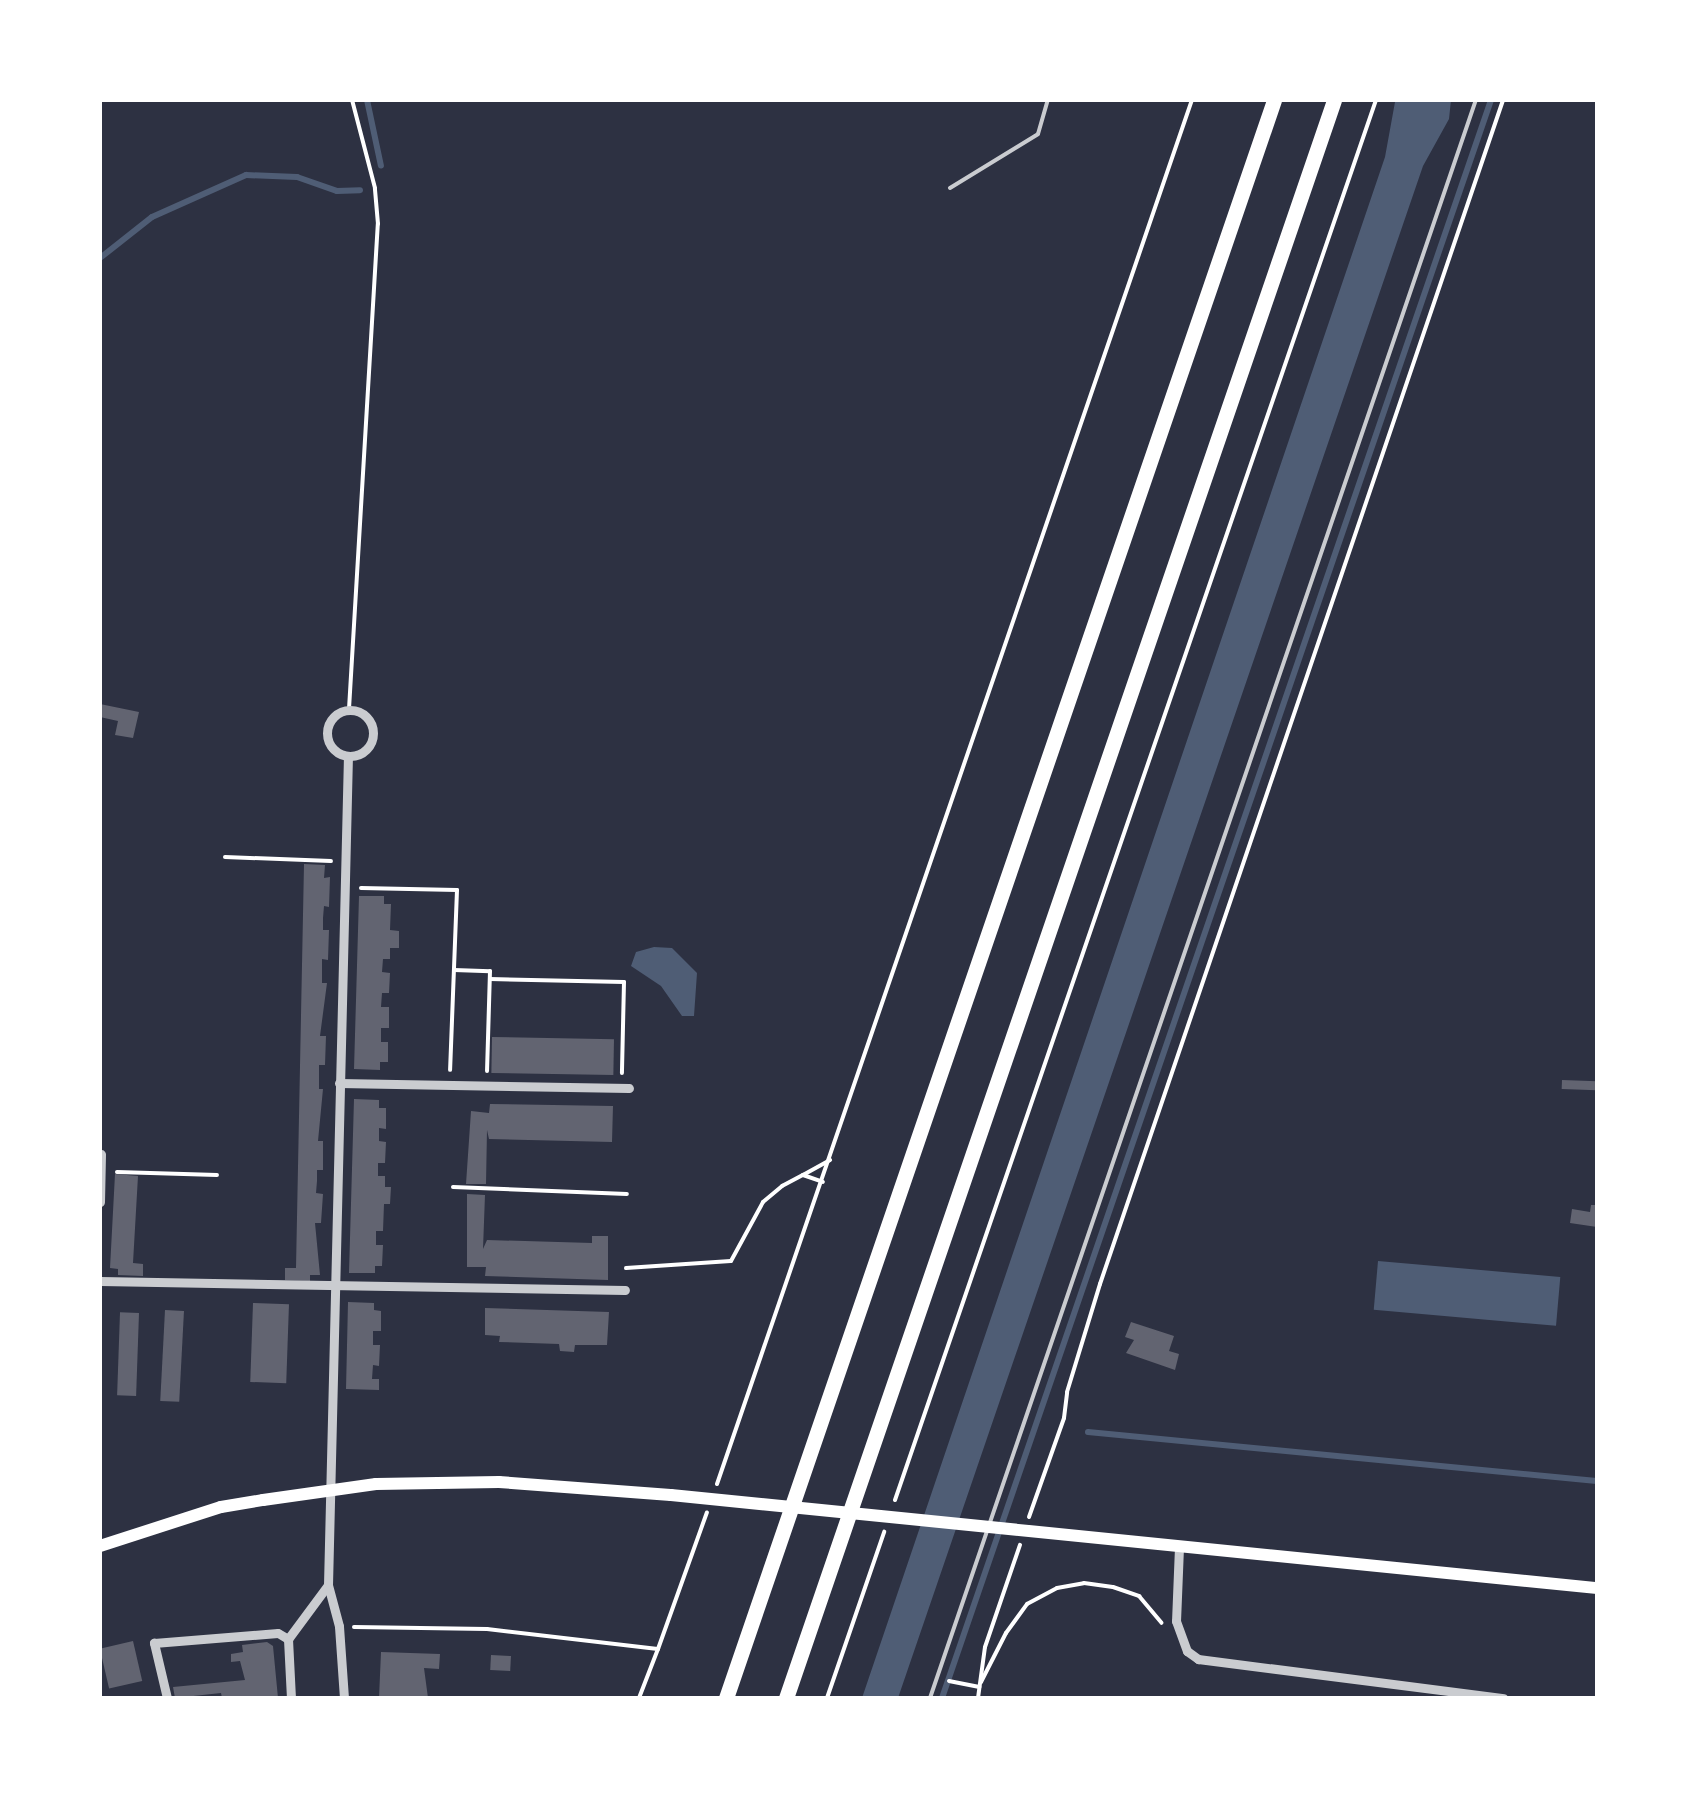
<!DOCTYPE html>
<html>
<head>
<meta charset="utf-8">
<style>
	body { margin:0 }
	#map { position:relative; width:1697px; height:1798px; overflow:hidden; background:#2d3142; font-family:Overpass,sans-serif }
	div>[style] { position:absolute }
	.water>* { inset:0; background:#4f5d75; transform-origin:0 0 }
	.stream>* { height:6px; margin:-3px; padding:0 3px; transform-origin:3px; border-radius:3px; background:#4f5d75 }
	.building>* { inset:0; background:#626471; transform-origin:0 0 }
	.path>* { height:4px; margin:-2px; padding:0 2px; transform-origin:2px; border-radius:2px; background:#fff }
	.service>* { height:4px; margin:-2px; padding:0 2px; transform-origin:2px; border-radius:2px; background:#caccd0 }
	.minor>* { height:9px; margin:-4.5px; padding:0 4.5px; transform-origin:4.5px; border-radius:4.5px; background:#caccd0 }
	.minor>.ring { margin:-4.5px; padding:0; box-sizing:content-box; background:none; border:9px solid #caccd0; border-radius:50% }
	.secondary>* { height:12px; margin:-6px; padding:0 6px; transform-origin:6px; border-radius:6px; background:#fff }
	.motorway>* { height:15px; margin:-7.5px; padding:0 7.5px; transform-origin:7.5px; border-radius:7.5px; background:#fff }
	span { translate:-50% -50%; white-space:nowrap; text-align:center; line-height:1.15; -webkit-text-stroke:10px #fff; paint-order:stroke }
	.frame { position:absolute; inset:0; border:102px solid #fff; pointer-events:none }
</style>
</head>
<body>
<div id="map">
	<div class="water">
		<i style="clip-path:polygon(1451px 100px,1449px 119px,1423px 166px,898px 1698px,862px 1698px,1385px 157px,1395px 102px)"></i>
		<i style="clip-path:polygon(654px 947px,672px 948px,697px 973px,694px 1016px,682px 1016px,661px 986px,631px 966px,636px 952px)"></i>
		<i style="left:1378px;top:1261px;width:183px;height:49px;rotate:5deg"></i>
	</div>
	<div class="stream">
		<i style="left:367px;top:100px;width:67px;rotate:78deg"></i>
		<i style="left:100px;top:258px;width:66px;rotate:-38.3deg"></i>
		<i style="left:152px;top:217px;width:103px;rotate:-24.1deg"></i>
		<i style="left:246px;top:175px;width:51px;rotate:2.2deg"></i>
		<i style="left:297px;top:177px;width:42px;rotate:19.3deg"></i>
		<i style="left:337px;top:191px;width:23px;rotate:-2deg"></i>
		<i style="left:1088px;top:1432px;width:511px;rotate:5.5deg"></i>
		<i style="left:942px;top:1698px;width:1690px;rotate:-71.04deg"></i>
	</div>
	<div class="building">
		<i style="clip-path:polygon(100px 704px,139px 712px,133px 738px,115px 735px,118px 721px,100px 717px)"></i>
		<i style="clip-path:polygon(304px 864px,325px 865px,324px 878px,330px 877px,329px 907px,324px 906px,323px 918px,323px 930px,329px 930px,328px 960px,322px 959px,322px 983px,327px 983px,320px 1036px,326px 1036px,325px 1065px,319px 1065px,319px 1089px,323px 1089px,318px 1141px,323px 1141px,323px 1170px,317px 1170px,317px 1181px,316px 1193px,323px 1194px,321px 1223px,315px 1223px,320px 1275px,310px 1275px,310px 1281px,285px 1280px,285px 1268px,296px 1268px)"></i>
		<i style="clip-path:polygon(359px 896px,384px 896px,384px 904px,391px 904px,390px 930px,399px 931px,399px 948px,390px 948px,390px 959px,383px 959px,382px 972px,390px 973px,389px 993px,382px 993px,381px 1007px,389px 1007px,389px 1028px,381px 1028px,381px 1042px,388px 1042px,388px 1062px,380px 1062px,380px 1070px,354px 1069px)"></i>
		<i style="left:492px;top:1037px;width:122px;height:36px;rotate:1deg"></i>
		<i style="left:1562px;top:1080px;width:35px;height:9px;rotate:2deg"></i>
		<i style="clip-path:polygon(354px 1099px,379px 1100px,379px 1108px,386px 1108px,386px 1129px,379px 1128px,379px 1141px,386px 1142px,385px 1163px,378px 1163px,378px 1176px,385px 1176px,385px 1187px,391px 1187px,390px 1204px,384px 1204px,383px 1231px,376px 1231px,376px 1245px,383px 1245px,382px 1266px,375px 1266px,375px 1273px,349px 1273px)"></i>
		<i style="clip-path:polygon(490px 1104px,613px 1106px,612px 1142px,489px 1139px,487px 1130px,486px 1184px,466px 1184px,471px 1111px,489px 1113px)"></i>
		<i style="clip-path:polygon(115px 1174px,138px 1176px,133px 1263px,143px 1264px,143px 1276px,118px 1275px,118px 1269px,110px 1268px)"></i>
		<i style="clip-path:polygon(467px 1194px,485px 1195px,483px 1249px,487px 1240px,592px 1243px,592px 1236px,608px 1236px,608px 1280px,485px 1276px,486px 1267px,467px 1267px)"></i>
		<i style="clip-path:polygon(1591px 1205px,1597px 1205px,1597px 1227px,1570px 1223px,1572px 1209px,1590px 1212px)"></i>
		<i style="clip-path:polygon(348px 1302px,374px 1303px,374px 1310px,381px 1311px,381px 1331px,373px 1331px,373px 1345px,380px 1345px,379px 1366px,373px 1365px,372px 1379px,379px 1379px,379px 1390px,346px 1389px)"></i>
		<i style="left:253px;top:1303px;width:36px;height:79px;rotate:2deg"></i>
		<i style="clip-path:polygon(485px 1308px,609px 1312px,607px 1345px,575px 1345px,574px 1352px,560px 1351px,559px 1344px,499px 1342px,500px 1336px,485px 1335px)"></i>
		<i style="left:165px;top:1310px;width:19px;height:91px;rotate:3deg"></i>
		<i style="left:139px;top:1313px;width:83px;height:19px;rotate:92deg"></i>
		<i style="clip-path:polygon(1131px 1322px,1174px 1336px,1169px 1351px,1179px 1354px,1175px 1370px,1126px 1353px,1134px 1340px,1125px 1337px)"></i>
		<i style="left:133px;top:1641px;width:41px;height:34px;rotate:77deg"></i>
		<i style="clip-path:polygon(267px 1642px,273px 1646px,278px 1698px,222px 1698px,221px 1693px,175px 1698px,173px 1687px,245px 1680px,240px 1661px,231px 1662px,231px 1654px,243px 1652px,242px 1645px)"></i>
		<i style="clip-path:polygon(381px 1652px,440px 1654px,439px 1669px,424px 1668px,428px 1698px,379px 1698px)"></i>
		<i style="left:491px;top:1655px;width:20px;height:15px;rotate:3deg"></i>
	</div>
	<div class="path">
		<i style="left:349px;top:709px;width:486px;rotate:-86.6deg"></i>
		<i style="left:378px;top:224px;width:36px;rotate:-95deg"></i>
		<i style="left:375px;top:188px;width:91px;rotate:-104.6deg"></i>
		<i style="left:225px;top:857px;width:106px;rotate:2.2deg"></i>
		<i style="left:361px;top:888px;width:96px;rotate:1.2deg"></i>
		<i style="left:457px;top:890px;width:180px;rotate:92.2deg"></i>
		<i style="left:454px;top:970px;width:36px;rotate:2deg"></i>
		<i style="left:490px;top:971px;width:100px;rotate:91.7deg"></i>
		<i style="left:490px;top:979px;width:134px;rotate:1.3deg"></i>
		<i style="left:624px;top:982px;width:91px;rotate:91.3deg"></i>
		<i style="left:117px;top:1172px;width:100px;rotate:1.7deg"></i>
		<i style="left:803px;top:1175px;width:31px;rotate:-29deg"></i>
		<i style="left:453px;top:1187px;width:174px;rotate:2.3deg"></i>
		<i style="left:626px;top:1268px;width:105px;rotate:-3.8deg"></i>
		<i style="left:731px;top:1261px;width:67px;rotate:-61.5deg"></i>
		<i style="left:763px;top:1202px;width:25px;rotate:-40deg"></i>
		<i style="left:782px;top:1186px;width:24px;rotate:-28deg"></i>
		<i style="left:803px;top:1175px;width:21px;rotate:19deg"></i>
		<i style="left:717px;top:1484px;width:1463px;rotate:-71.06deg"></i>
		<i style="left:895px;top:1500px;width:1480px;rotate:-71.04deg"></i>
		<i style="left:1029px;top:1517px;width:105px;rotate:-70.5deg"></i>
		<i style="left:1064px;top:1418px;width:26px;rotate:-83deg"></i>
		<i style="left:1067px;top:1392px;width:113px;rotate:-73deg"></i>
		<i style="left:1100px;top:1284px;width:1251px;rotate:-71.2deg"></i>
		<i style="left:354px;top:1627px;width:133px;rotate:0.9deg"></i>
		<i style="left:487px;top:1629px;width:172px;rotate:6.7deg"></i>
		<i style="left:658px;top:1649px;width:145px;rotate:-70.3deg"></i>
		<i style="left:949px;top:1681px;width:31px;rotate:11deg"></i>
		<i style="left:981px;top:1682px;width:55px;rotate:-63deg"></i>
		<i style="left:1006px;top:1633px;width:36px;rotate:-54deg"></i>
		<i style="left:1027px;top:1604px;width:34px;rotate:-28deg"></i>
		<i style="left:1057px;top:1588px;width:27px;rotate:-10deg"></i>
		<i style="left:1084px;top:1583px;width:29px;rotate:8deg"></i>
		<i style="left:1113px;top:1587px;width:28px;rotate:19deg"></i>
		<i style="left:1139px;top:1596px;width:35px;rotate:50deg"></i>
		<i style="left:639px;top:1698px;width:53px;rotate:-68.8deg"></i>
		<i style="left:827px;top:1698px;width:176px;rotate:-71deg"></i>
		<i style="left:978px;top:1698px;width:51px;rotate:-82.2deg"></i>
		<i style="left:985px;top:1647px;width:108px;rotate:-71.1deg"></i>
	</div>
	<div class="service">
		<i style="left:950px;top:188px;width:103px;rotate:-31.5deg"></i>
		<i style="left:1038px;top:134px;width:35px;rotate:-74deg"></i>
		<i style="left:930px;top:1698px;width:1689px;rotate:-71.14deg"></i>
	</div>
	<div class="minor">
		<i class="ring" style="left:327px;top:710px;width:37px;height:37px"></i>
		<i style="left:339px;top:1083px;width:290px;rotate:1deg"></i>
		<i style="left:100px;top:1202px;width:48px;rotate:-88.8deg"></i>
		<i style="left:100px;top:1281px;width:525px;rotate:0.98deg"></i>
		<i style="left:1179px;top:1547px;width:74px;rotate:92.3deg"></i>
		<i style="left:1176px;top:1621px;width:32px;rotate:70deg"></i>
		<i style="left:1187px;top:1651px;width:14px;rotate:36deg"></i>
		<i style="left:1198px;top:1659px;width:308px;rotate:7.3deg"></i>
		<i style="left:288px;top:1639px;width:67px;rotate:-53.5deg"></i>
		<i style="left:167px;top:1698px;width:57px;rotate:-103.3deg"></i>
		<i style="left:154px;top:1643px;width:124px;rotate:-4.6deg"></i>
		<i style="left:278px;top:1633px;width:12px;rotate:31deg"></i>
		<i style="left:288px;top:1639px;width:59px;rotate:87.1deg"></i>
		<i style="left:344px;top:1698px;width:72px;rotate:-94deg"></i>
		<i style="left:339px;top:1626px;width:42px;rotate:-105deg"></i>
		<i style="left:328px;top:1585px;width:829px;rotate:-88.62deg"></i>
	</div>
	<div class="secondary">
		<i style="left:100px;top:1546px;width:127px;rotate:-17.9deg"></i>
		<i style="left:221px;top:1507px;width:43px;rotate:-9.5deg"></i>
		<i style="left:263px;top:1500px;width:114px;rotate:-8.1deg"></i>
		<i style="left:376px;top:1484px;width:123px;rotate:-0.9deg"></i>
		<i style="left:499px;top:1482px;width:172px;rotate:4.3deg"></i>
		<i style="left:671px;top:1495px;width:931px;rotate:5.74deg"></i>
	</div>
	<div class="motorway">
		<i style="left:726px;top:1698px;width:1689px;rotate:-71.07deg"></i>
		<i style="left:786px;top:1698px;width:1689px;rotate:-71.07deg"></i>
	</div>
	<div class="frame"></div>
</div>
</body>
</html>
